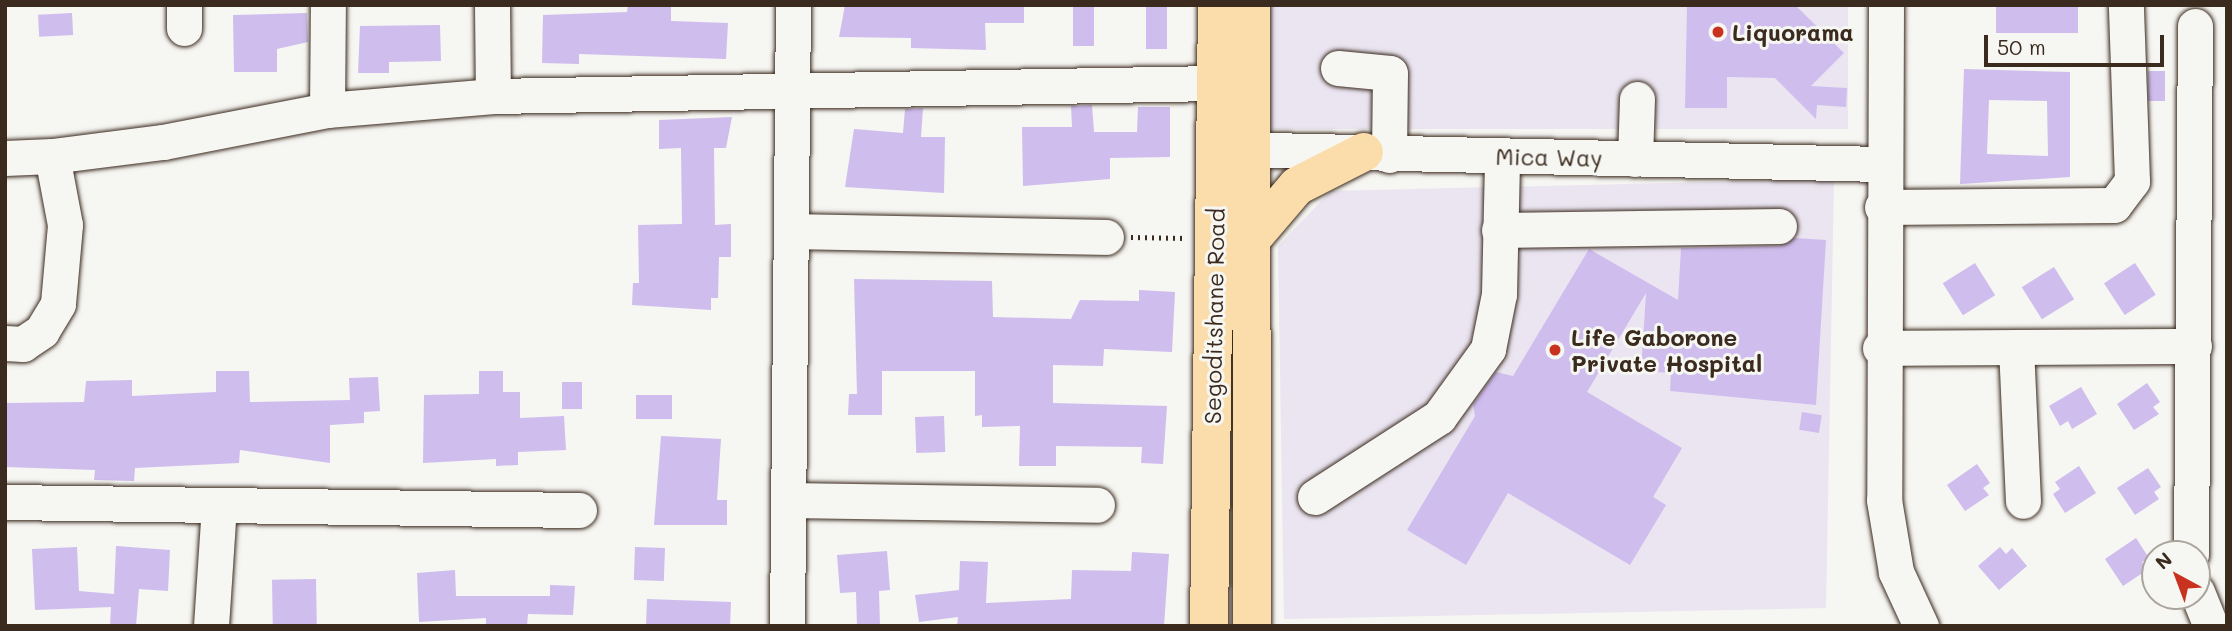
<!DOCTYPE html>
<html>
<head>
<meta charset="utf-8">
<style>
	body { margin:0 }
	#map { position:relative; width:2232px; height:631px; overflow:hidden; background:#f6f6f2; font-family:Mali,sans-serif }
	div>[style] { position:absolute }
	.built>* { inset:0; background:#eae5f1; transform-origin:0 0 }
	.building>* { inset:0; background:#cfbdee; transform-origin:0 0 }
	.path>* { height:4.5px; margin-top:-2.25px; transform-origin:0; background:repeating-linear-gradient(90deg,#3b2a1e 0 2px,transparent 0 7px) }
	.roads { filter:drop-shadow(0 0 2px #3b2a1e) drop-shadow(0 0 2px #3b2a1e) }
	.minor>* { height:35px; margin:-17.5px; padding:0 17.5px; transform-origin:17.5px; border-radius:17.5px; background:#f6f6f2 }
	.major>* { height:38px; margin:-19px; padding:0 19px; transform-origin:19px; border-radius:19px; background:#fbddab }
	.dots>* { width:19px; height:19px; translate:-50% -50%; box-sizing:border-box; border:4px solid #f6f6f2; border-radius:50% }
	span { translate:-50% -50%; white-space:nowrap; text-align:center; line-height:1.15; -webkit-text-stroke:6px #f6f6f2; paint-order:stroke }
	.poi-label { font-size:23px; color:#3b2a1e; font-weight:700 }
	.left { translate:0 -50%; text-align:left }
	.street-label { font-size:23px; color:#3b2a1e }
	.frame { position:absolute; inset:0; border:7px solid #3b2a1e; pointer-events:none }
	.north { position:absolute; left:2141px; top:540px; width:70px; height:70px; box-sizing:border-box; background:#f6f6f2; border:2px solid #aba49d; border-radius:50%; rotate:319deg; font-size:19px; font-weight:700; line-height:28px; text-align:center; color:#3b2a1e }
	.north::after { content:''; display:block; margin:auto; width:24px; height:32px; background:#c8321e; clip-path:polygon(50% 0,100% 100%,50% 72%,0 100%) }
	.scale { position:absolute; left:1984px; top:35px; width:180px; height:32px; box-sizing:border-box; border:4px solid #3b2a1e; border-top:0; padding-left:9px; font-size:21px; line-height:24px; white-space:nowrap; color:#3b2a1e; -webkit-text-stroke:5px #f6f6f2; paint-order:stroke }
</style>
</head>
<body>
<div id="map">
	<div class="built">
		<i style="left:1267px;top:5px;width:581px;height:124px"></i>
		<i style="clip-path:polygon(1834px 179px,1826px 608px,1284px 619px,1278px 246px,1331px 191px)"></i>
	</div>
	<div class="building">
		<i style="clip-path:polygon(628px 5px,671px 5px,671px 21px,728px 23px,726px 59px,579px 54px,579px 64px,542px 63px,543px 15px,627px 12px)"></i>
		<i style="clip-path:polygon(845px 5px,1024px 5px,1024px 23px,985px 23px,986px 50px,911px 48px,911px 38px,839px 37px)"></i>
		<i style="left:1073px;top:5px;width:21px;height:41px"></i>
		<i style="left:1146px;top:5px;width:21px;height:44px"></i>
		<i style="clip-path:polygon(1687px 5px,1795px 5px,1844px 53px,1811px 86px,1847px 88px,1846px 107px,1817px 105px,1816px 119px,1775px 78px,1727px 77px,1727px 108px,1685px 108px)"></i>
		<i style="left:1996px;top:5px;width:82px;height:28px"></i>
		<i style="left:72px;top:13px;width:22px;height:34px;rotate:87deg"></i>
		<i style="clip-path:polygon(307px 13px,308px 42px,277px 49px,277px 72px,234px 72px,233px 15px)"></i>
		<i style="clip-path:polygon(440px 25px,441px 61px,389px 62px,389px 73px,358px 73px,360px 26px)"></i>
		<i style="clip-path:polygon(evenodd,1964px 69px,2070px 72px,2070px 177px,1960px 184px,1964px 69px,1989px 100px,2047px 101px,2048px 156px,1987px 154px,1989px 100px)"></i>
		<i style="left:2148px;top:71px;width:17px;height:30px"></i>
		<i style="clip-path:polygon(1092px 105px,1094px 132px,1137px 132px,1138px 107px,1170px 107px,1170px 157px,1110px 158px,1110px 179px,1023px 186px,1022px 127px,1072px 127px,1071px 106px)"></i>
		<i style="clip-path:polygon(923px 108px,921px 137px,945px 137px,944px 193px,845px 187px,854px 129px,903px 133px,905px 109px)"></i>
		<i style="clip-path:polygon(732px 117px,726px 148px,714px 148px,715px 225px,731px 224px,731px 257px,719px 257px,718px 298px,711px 298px,711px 310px,632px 305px,633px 283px,639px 283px,638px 225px,682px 224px,681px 148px,659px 149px,659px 120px)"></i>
		<i style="clip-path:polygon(1795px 238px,1826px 240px,1816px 405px,1670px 391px,1671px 373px,1641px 371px,1646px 293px,1587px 392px,1682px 448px,1653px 497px,1666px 505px,1630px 565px,1508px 493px,1466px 565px,1407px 530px,1475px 416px,1473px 404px,1496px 372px,1513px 376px,1589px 249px,1678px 300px,1681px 248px,1779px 246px)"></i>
		<i style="left:1975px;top:263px;width:38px;height:38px;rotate:58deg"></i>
		<i style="left:2135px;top:263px;width:38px;height:37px;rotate:57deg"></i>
		<i style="left:2054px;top:267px;width:38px;height:38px;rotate:58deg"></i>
		<i style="clip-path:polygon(854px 279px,992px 281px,993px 317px,1071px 319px,1080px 300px,1139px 301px,1139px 290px,1175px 292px,1172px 352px,1104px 349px,1103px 366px,1053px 365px,1053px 403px,1167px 406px,1163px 464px,1141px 463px,1142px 447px,1056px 446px,1056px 466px,1019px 466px,1020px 426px,982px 427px,982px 415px,975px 416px,975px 371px,882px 371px,882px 415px,848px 415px,849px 394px,857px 394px)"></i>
		<i style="clip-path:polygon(216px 371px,249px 371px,250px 402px,350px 400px,349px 378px,378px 377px,380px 411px,364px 412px,364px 423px,330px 425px,330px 463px,240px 450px,239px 463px,135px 468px,134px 481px,94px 480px,95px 470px,5px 467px,5px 403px,84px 402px,86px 381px,132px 380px,132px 396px,216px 392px)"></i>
		<i style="clip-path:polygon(479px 371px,503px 371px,503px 392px,520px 392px,520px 418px,564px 416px,566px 450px,518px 452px,518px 465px,496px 466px,496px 459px,423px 463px,424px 395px,479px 394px)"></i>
		<i style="left:562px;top:382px;width:20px;height:27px"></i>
		<i style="clip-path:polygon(2147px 383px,2160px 402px,2153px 407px,2159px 414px,2134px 430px,2117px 404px)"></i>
		<i style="clip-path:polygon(2081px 387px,2097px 414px,2072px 429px,2068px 421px,2060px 426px,2049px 406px)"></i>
		<i style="left:636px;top:395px;width:36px;height:24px"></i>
		<i style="left:1802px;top:412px;width:20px;height:18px;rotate:9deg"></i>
		<i style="left:944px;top:416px;width:36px;height:29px;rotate:88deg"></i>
		<i style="clip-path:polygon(661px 436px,721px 439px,717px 500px,727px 500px,727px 525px,654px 525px)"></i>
		<i style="clip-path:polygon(1977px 464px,1990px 483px,1983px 488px,1989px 495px,1965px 511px,1947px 485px)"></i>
		<i style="clip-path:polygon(2079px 466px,2096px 493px,2065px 513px,2053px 494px,2060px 489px,2055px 482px)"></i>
		<i style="clip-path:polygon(2148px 468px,2161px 487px,2154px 492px,2159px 499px,2135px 515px,2117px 488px)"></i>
		<i style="clip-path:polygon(2136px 538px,2149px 558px,2142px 562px,2147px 570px,2123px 586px,2105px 559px)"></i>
		<i style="clip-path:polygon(116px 546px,170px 550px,168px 591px,139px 589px,136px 626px,110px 626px,111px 607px,35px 610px,32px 549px,77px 547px,79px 591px,114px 594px)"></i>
		<i style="left:635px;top:547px;width:30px;height:33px;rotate:2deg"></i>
		<i style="clip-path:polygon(2000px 547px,2006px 554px,2012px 548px,2027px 566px,1999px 590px,1978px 566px)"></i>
		<i style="clip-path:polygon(887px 551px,890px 590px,879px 591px,880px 626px,857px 626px,856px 592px,840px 593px,837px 555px)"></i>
		<i style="clip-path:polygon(1132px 552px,1169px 554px,1164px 626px,957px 626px,958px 617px,919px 622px,915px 595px,959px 590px,960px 561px,988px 562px,986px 603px,1071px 599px,1072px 570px,1131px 571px)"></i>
		<i style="clip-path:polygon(455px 570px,456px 596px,550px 596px,550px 585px,575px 586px,573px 615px,528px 614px,527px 626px,486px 626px,486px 618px,419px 622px,417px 573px)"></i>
		<i style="left:316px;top:579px;width:47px;height:44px;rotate:89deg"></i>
		<i style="left:647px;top:599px;width:84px;height:27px;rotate:2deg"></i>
	</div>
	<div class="path">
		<i style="left:1131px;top:237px;width:55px;rotate:1deg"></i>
	</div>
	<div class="roads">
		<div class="minor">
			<i style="left:184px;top:5px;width:23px;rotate:90deg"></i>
			<i style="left:492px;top:5px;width:91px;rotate:89.4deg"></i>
			<i style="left:493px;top:96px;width:723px;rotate:-1.03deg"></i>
			<i style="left:1886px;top:5px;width:495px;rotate:90.2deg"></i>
			<i style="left:1884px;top:500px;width:73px;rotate:80.5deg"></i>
			<i style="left:1896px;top:572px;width:60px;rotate:65.2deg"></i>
			<i style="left:1338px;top:68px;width:52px;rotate:5.5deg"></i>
			<i style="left:1390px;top:73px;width:82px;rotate:90.7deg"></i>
			<i style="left:327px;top:110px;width:105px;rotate:-89.5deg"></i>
			<i style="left:1225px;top:149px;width:658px;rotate:1.31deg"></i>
			<i style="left:52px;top:156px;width:112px;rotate:-7.2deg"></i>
			<i style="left:163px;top:142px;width:167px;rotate:-11deg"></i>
			<i style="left:327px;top:110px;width:167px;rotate:-4.8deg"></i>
			<i style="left:5px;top:158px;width:47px;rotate:-2.4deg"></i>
			<i style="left:52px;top:156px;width:70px;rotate:79.3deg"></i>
			<i style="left:65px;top:225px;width:79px;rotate:95.1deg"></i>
			<i style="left:58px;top:304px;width:31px;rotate:121deg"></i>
			<i style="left:42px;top:331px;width:23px;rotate:146deg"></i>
			<i style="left:23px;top:344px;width:18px;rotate:-177deg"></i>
			<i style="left:1635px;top:159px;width:60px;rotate:-88.1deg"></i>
			<i style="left:1882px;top:207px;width:232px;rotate:-0.5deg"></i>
			<i style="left:2114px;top:205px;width:30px;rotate:-53deg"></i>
			<i style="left:2132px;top:181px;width:176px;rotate:-92deg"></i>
			<i style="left:1499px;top:230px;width:280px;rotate:-0.8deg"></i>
			<i style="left:793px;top:231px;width:313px;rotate:1.1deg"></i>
			<i style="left:2016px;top:347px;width:154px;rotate:87.4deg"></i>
			<i style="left:1880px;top:348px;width:314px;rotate:-0.4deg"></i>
			<i style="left:1315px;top:497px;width:148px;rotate:-32.8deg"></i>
			<i style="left:1439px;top:417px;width:84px;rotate:-54.2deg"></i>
			<i style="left:1488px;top:349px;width:56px;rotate:-78.7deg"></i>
			<i style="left:1499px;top:294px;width:137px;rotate:-88.7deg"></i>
			<i style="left:790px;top:500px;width:307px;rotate:0.9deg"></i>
			<i style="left:5px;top:502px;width:574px;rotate:0.8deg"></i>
			<i style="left:2191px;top:554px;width:528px;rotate:-89.57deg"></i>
			<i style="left:2197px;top:592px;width:37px;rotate:68deg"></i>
			<i style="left:211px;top:626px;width:121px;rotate:-86.2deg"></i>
			<i style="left:787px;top:626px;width:621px;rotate:-89.45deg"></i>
		</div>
		<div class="major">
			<i style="left:1251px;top:5px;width:621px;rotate:89.91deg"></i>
			<i style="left:1250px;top:241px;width:72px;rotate:-49.5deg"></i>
			<i style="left:1297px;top:186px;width:75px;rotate:-26.9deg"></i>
			<i style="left:1209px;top:626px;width:621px;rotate:-89.26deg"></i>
		</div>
	</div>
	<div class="dots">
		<i style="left:1718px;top:32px;background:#c8321e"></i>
		<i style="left:1555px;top:350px;background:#c8321e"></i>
	</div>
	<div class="poi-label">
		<span class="left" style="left:1732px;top:32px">Liquorama</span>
		<span class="left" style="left:1571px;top:350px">Life Gaborone<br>Private Hospital</span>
	</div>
	<div class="street-label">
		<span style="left:1549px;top:157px;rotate:1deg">Mica Way</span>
		<span style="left:1214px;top:316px;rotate:-89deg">Segoditshane Road</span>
	</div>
	<div class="frame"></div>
	<div class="north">N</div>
	<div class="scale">50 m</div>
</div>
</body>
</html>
